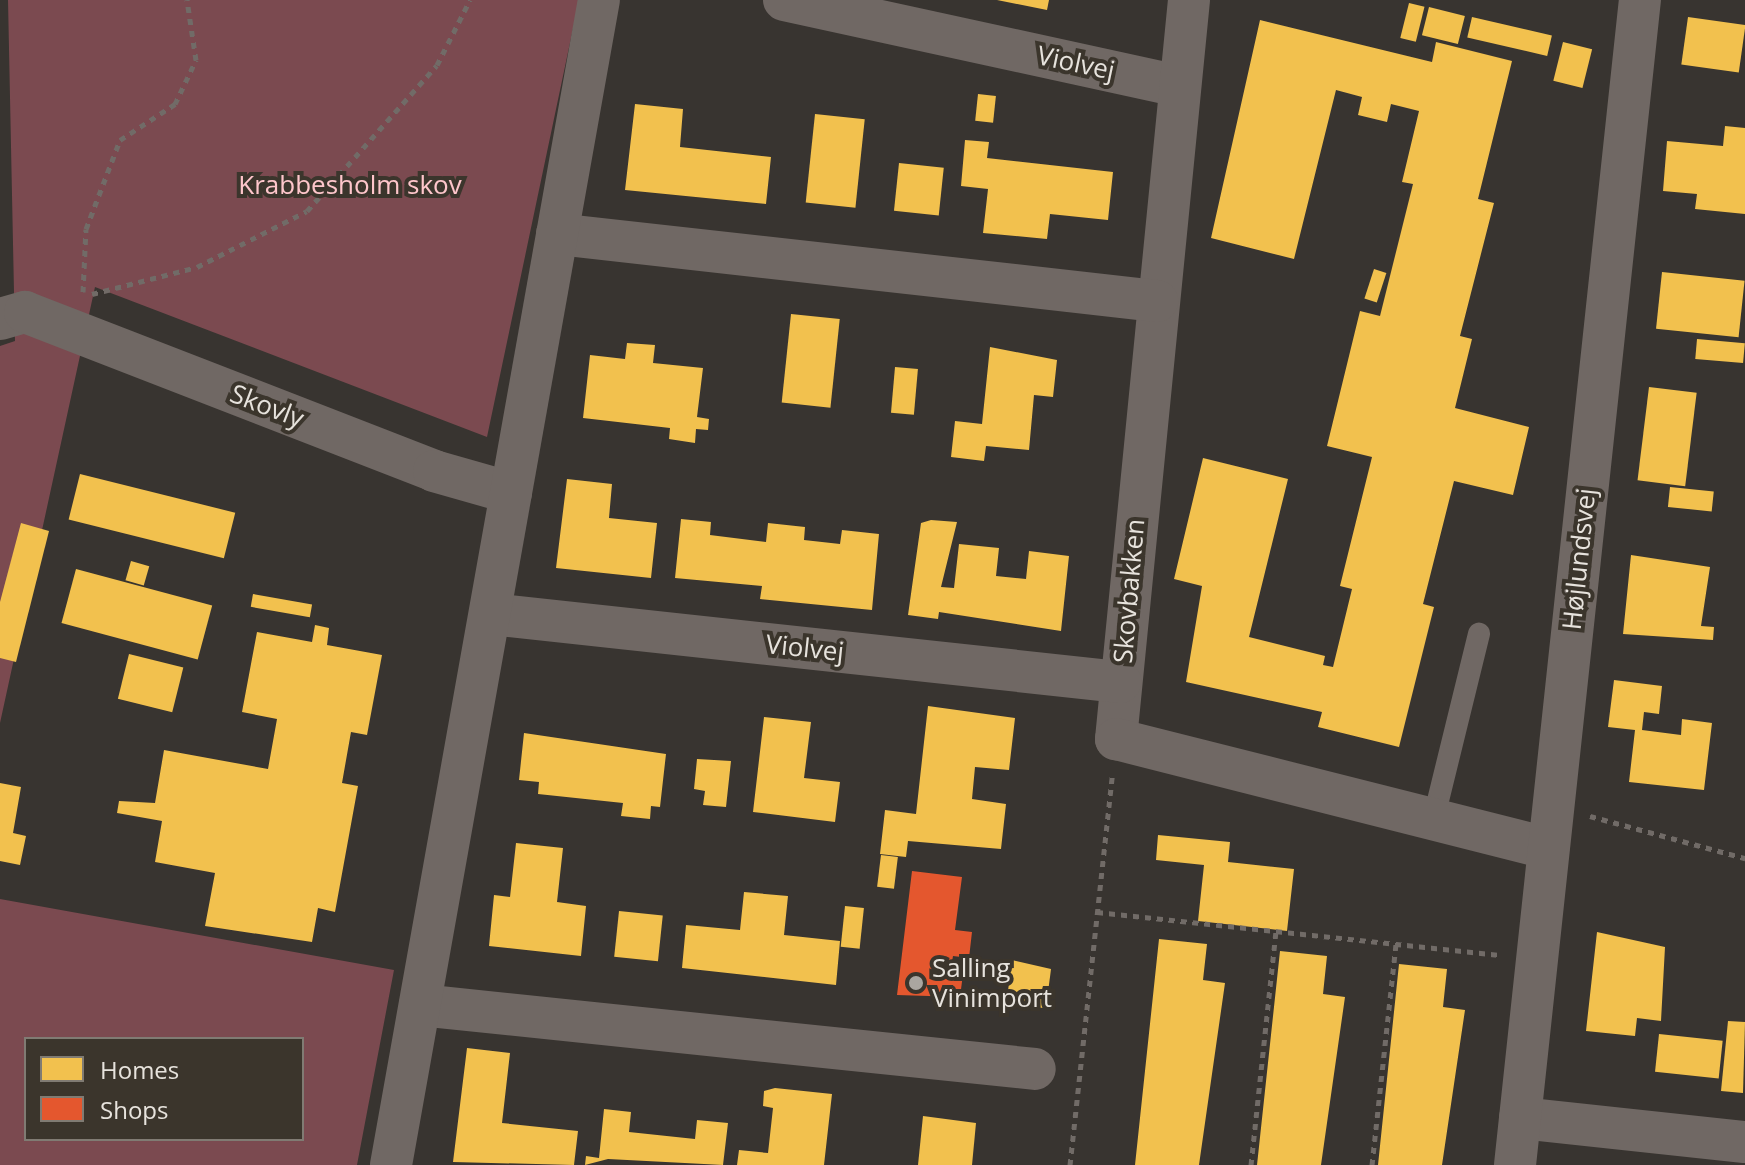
<!DOCTYPE html>
<html>
<head>
<meta charset="utf-8">
<style>
	body { margin:0 }
	#map { position:relative; width:1745px; height:1165px; overflow:hidden; background:#383430; font-family:"Open Sans",sans-serif }
	div>[style] { position:absolute }
	.forest>* { inset:0; background:#7b4a50 }
	.homes>* { inset:0; background:#f2c14e; transform-origin:0 0 }
	.shops>* { inset:0; background:#e4572e }
	.path>* { height:5px; margin-top:-2.5px; transform-origin:0; background:repeating-linear-gradient(90deg,#716b67 0 6px,transparent 0 12px) }
	.lane>* { height:22px; margin:-11px; padding:0 11px; transform-origin:11px; border-radius:11px; background:#706864 }
	.street>* { height:42px; margin:-21px; padding:0 21px; transform-origin:21px; border-radius:21px; background:#706864 }
	.dots>* { width:22px; height:22px; translate:-50% -50%; box-sizing:border-box; border:4px solid #3b352c; border-radius:50% }
	span { translate:-50% -50%; white-space:nowrap; text-align:center; line-height:1.15; -webkit-text-stroke:8px #3b352c; paint-order:stroke }
	.street-label { font-size:26px; color:#e7e3dd }
	.park-label { font-size:26px; color:#fec6cb }
	.poi-label { font-size:26px; color:#e7e3dd }
	.left { translate:0 -50%; text-align:left }
	.legend { position:absolute; left:24px; top:1037px; width:280px; height:104px; box-sizing:border-box; background:#3b352c; border:2px solid #807b73; margin:0; padding:10px 14px; list-style:none; font-size:24px; color:#e7e3dd }
	.legend li { display:flex; align-items:center; gap:16px; height:40px }
	.legend b { width:40px; border:2px solid #807b73 }
</style>
</head>
<body>
<div id="map">
	<div class="forest">
		<i style="clip-path:polygon(8px 0,579px 0,487px 437px,95px 287px,0 723px,0 346px,15px 341px)"></i>
		<i style="clip-path:polygon(evenodd,0 899px,394px 970px,357px 1165px,0 1165px,0 899px,302px 1039px,302px 1139px,26px 1139px,26px 1039px,302px 1039px)"></i>
	</div>
	<div class="homes">
		<i style="clip-path:polygon(997px 0,1049px 0,1047px 10px)"></i>
		<i style="left:1409px;top:3px;width:16px;height:36px;rotate:14deg"></i>
		<i style="left:1429px;top:7px;width:37px;height:29px;rotate:14deg"></i>
		<i style="left:1472px;top:17px;width:82px;height:21px;rotate:13deg"></i>
		<i style="left:1688px;top:17px;width:58px;height:48px;rotate:8deg"></i>
		<i style="clip-path:polygon(1260px 20px,1432px 62px,1436px 42px,1512px 61px,1478px 199px,1494px 203px,1460px 336px,1472px 339px,1455px 408px,1529px 427px,1513px 495px,1454px 481px,1423px 604px,1434px 607px,1399px 747px,1318px 727px,1322px 712px,1186px 682px,1202px 586px,1174px 579px,1203px 458px,1288px 479px,1249px 637px,1325px 656px,1323px 665px,1333px 667px,1352px 589px,1340px 586px,1372px 457px,1327px 446px,1360px 311px,1380px 316px,1413px 184px,1402px 182px,1419px 111px,1391px 104px,1387px 122px,1358px 115px,1362px 97px,1336px 90px,1294px 259px,1211px 238px)"></i>
		<i style="left:1563px;top:42px;width:30px;height:40px;rotate:14deg"></i>
		<i style="left:978px;top:94px;width:18px;height:27px;rotate:6deg"></i>
		<i style="clip-path:polygon(635px 104px,683px 109px,680px 147px,771px 157px,766px 204px,625px 190px)"></i>
		<i style="left:815px;top:114px;width:50px;height:89px;rotate:6deg"></i>
		<i style="clip-path:polygon(1725px 126px,1745px 128px,1745px 214px,1695px 209px,1697px 194px,1663px 191px,1667px 141px,1723px 146px)"></i>
		<i style="clip-path:polygon(965px 140px,989px 142px,987px 158px,1113px 172px,1108px 220px,1050px 214px,1047px 239px,983px 233px,988px 189px,961px 186px)"></i>
		<i style="left:899px;top:163px;width:45px;height:48px;rotate:6deg"></i>
		<i style="left:1374px;top:269px;width:13px;height:31px;rotate:18deg"></i>
		<i style="left:1662px;top:272px;width:83px;height:57px;rotate:6deg"></i>
		<i style="left:791px;top:314px;width:49px;height:89px;rotate:6deg"></i>
		<i style="left:1697px;top:339px;width:48px;height:20px;rotate:5deg"></i>
		<i style="clip-path:polygon(627px 343px,655px 345px,653px 363px,703px 368px,697px 417px,709px 419px,708px 430px,696px 429px,695px 443px,669px 439px,670px 428px,583px 418px,590px 355px,625px 359px)"></i>
		<i style="clip-path:polygon(990px 347px,1057px 360px,1053px 397px,1034px 395px,1029px 450px,986px 446px,984px 461px,951px 457px,955px 421px,982px 424px)"></i>
		<i style="left:895px;top:367px;width:23px;height:46px;rotate:5deg"></i>
		<i style="left:1649px;top:387px;width:48px;height:94px;rotate:7deg"></i>
		<i style="left:80px;top:474px;width:160px;height:47px;rotate:14deg"></i>
		<i style="clip-path:polygon(567px 479px,612px 484px,609px 518px,657px 523px,651px 578px,556px 568px)"></i>
		<i style="left:1670px;top:487px;width:44px;height:20px;rotate:6deg"></i>
		<i style="clip-path:polygon(681px 519px,711px 522px,710px 535px,766px 542px,768px 523px,805px 527px,804px 540px,840px 544px,842px 530px,879px 534px,872px 610px,760px 599px,762px 586px,675px 578px)"></i>
		<i style="clip-path:polygon(931px 520px,957px 522px,941px 587px,954px 588px,959px 544px,999px 548px,996px 576px,1026px 579px,1029px 551px,1069px 556px,1061px 631px,939px 612px,938px 619px,908px 615px,921px 523px)"></i>
		<i style="clip-path:polygon(21px 523px,49px 531px,16px 662px,0 658px,0 602px)"></i>
		<i style="clip-path:polygon(1631px 555px,1710px 567px,1701px 626px,1714px 627px,1713px 640px,1623px 634px)"></i>
		<i style="left:131px;top:561px;width:19px;height:20px;rotate:16deg"></i>
		<i style="left:76px;top:569px;width:141px;height:56px;rotate:15deg"></i>
		<i style="left:253px;top:594px;width:60px;height:13px;rotate:10deg"></i>
		<i style="clip-path:polygon(315px 625px,329px 628px,327px 645px,382px 655px,367px 735px,351px 732px,342px 783px,358px 786px,335px 912px,318px 908px,312px 942px,205px 926px,215px 873px,155px 862px,162px 821px,117px 813px,119px 801px,155px 803px,164px 750px,268px 769px,277px 719px,242px 712px,257px 632px,312px 642px)"></i>
		<i style="left:129px;top:654px;width:56px;height:46px;rotate:14deg"></i>
		<i style="clip-path:polygon(1614px 680px,1662px 686px,1659px 714px,1644px 712px,1642px 730px,1681px 735px,1682px 719px,1712px 723px,1704px 790px,1629px 782px,1635px 730px,1608px 727px)"></i>
		<i style="clip-path:polygon(928px 706px,1015px 718px,1009px 770px,975px 767px,972px 799px,1006px 804px,1001px 849px,908px 841px,906px 857px,880px 854px,885px 810px,916px 814px)"></i>
		<i style="clip-path:polygon(764px 717px,811px 722px,804px 778px,840px 782px,835px 822px,753px 812px)"></i>
		<i style="clip-path:polygon(524px 733px,666px 754px,660px 807px,651px 806px,650px 819px,621px 816px,623px 803px,538px 794px,539px 782px,519px 780px)"></i>
		<i style="clip-path:polygon(697px 759px,731px 761px,726px 807px,703px 805px,705px 791px,694px 789px)"></i>
		<i style="clip-path:polygon(0 783px,21px 787px,13px 833px,26px 836px,20px 865px,0 861px)"></i>
		<i style="clip-path:polygon(1158px 835px,1230px 842px,1228px 862px,1294px 869px,1287px 931px,1198px 921px,1204px 865px,1156px 860px)"></i>
		<i style="clip-path:polygon(516px 843px,563px 848px,557px 902px,586px 906px,581px 956px,489px 946px,494px 895px,510px 897px)"></i>
		<i style="left:881px;top:855px;width:17px;height:32px;rotate:7deg"></i>
		<i style="clip-path:polygon(744px 892px,788px 896px,784px 935px,840px 941px,836px 985px,682px 968px,686px 925px,740px 930px)"></i>
		<i style="left:845px;top:906px;width:19px;height:41px;rotate:6deg"></i>
		<i style="left:619px;top:911px;width:44px;height:46px;rotate:6deg"></i>
		<i style="clip-path:polygon(1597px 932px,1665px 947px,1661px 1021px,1637px 1018px,1635px 1036px,1586px 1031px)"></i>
		<i style="clip-path:polygon(1159px 939px,1207px 944px,1203px 980px,1225px 983px,1199px 1165px,1135px 1165px)"></i>
		<i style="clip-path:polygon(1280px 951px,1327px 956px,1323px 994px,1345px 997px,1321px 1165px,1257px 1165px)"></i>
		<i style="clip-path:polygon(1012px 960px,1051px 969px,1046px 1008px,1006px 1006px)"></i>
		<i style="clip-path:polygon(1399px 964px,1447px 969px,1443px 1007px,1465px 1010px,1442px 1165px,1378px 1165px)"></i>
		<i style="clip-path:polygon(1728px 1021px,1745px 1022px,1743px 1093px,1721px 1091px)"></i>
		<i style="left:1659px;top:1034px;width:64px;height:38px;rotate:6deg"></i>
		<i style="clip-path:polygon(467px 1048px,510px 1053px,502px 1123px,578px 1131px,574px 1165px,453px 1162px)"></i>
		<i style="clip-path:polygon(775px 1088px,832px 1094px,824px 1165px,737px 1165px,739px 1150px,768px 1153px,773px 1108px,763px 1106px,764px 1091px)"></i>
		<i style="clip-path:polygon(604px 1109px,631px 1112px,629px 1132px,695px 1139px,697px 1120px,728px 1123px,723px 1165px,608px 1159px,585px 1165px,586px 1156px,599px 1158px)"></i>
		<i style="clip-path:polygon(923px 1116px,976px 1123px,972px 1165px,918px 1165px)"></i>
	</div>
	<div class="shops">
		<i style="clip-path:polygon(912px 871px,962px 877px,955px 930px,972px 932px,969px 958px,953px 956px,950px 973px,963px 974px,960px 997px,897px 995px)"></i>
	</div>
	<div class="path">
		<i style="left:83px;top:292px;width:63px;rotate:-87.3deg"></i>
		<i style="left:86px;top:229px;width:95px;rotate:-69.1deg"></i>
		<i style="left:120px;top:140px;width:66px;rotate:-33.2deg"></i>
		<i style="left:175px;top:104px;width:49px;rotate:-64.5deg"></i>
		<i style="left:196px;top:60px;width:61px;rotate:-98.5deg"></i>
		<i style="left:92px;top:294px;width:108px;rotate:-14.4deg"></i>
		<i style="left:197px;top:267px;width:123px;rotate:-27deg"></i>
		<i style="left:307px;top:211px;width:195px;rotate:-48.3deg"></i>
		<i style="left:437px;top:65px;width:73px;rotate:-63.1deg"></i>
		<i style="left:1590px;top:816px;width:161px;rotate:15.2deg"></i>
		<i style="left:1097px;top:912px;width:405px;rotate:6.1deg"></i>
		<i style="left:1070px;top:1165px;width:391px;rotate:-83.8deg"></i>
		<i style="left:1251px;top:1165px;width:235px;rotate:-83.9deg"></i>
		<i style="left:1372px;top:1165px;width:222px;rotate:-83.8deg"></i>
	</div>
	<div class="lane">
		<i style="left:1433px;top:821px;width:193px;rotate:-76.2deg"></i>
	</div>
	<div class="street">
		<i style="left:784px;top:0;width:405px;rotate:12.3deg"></i>
		<i style="left:1189px;top:0;width:743px;rotate:95.64deg"></i>
		<i style="left:1116px;top:739px;width:446px;rotate:14.2deg"></i>
		<i style="left:557px;top:234px;width:604px;rotate:6.37deg"></i>
		<i style="left:0;top:319px;width:26px;rotate:-16deg"></i>
		<i style="left:25px;top:312px;width:439px;rotate:21.2deg"></i>
		<i style="left:434px;top:471px;width:80px;rotate:15.9deg"></i>
		<i style="left:490px;top:614px;width:634px;rotate:6.16deg"></i>
		<i style="left:420px;top:1005px;width:618px;rotate:5.94deg"></i>
		<i style="left:1520px;top:1118px;width:226px;rotate:6.1deg"></i>
		<i style="left:391px;top:1165px;width:1183px;rotate:-79.88deg"></i>
		<i style="left:1515px;top:1165px;width:1172px;rotate:-83.88deg"></i>
	</div>
	<div class="dots">
		<i style="left:916px;top:983px;background:#aaa6a0"></i>
	</div>
	<div class="street-label">
		<span style="left:1076px;top:63px;rotate:12deg">Violvej</span>
		<span style="left:267px;top:406px;rotate:21deg">Skovly</span>
		<span style="left:1579px;top:559px;rotate:-84deg">Højlundsvej</span>
		<span style="left:1129px;top:591px;rotate:-85deg">Skovbakken</span>
		<span style="left:805px;top:648px;rotate:6deg">Violvej</span>
	</div>
	<div class="park-label">
		<span style="left:350px;top:185px">Krabbesholm skov</span>
	</div>
	<div class="poi-label">
		<span class="left" style="left:932px;top:983px">Salling<br>Vinimport</span>
	</div>
	<ul class="legend">
	<li><b style="height:22px;background:#f2c14e"></b>Homes</li>
	<li><b style="height:22px;background:#e4572e"></b>Shops</li>
	</ul>
</div>
</body>
</html>
